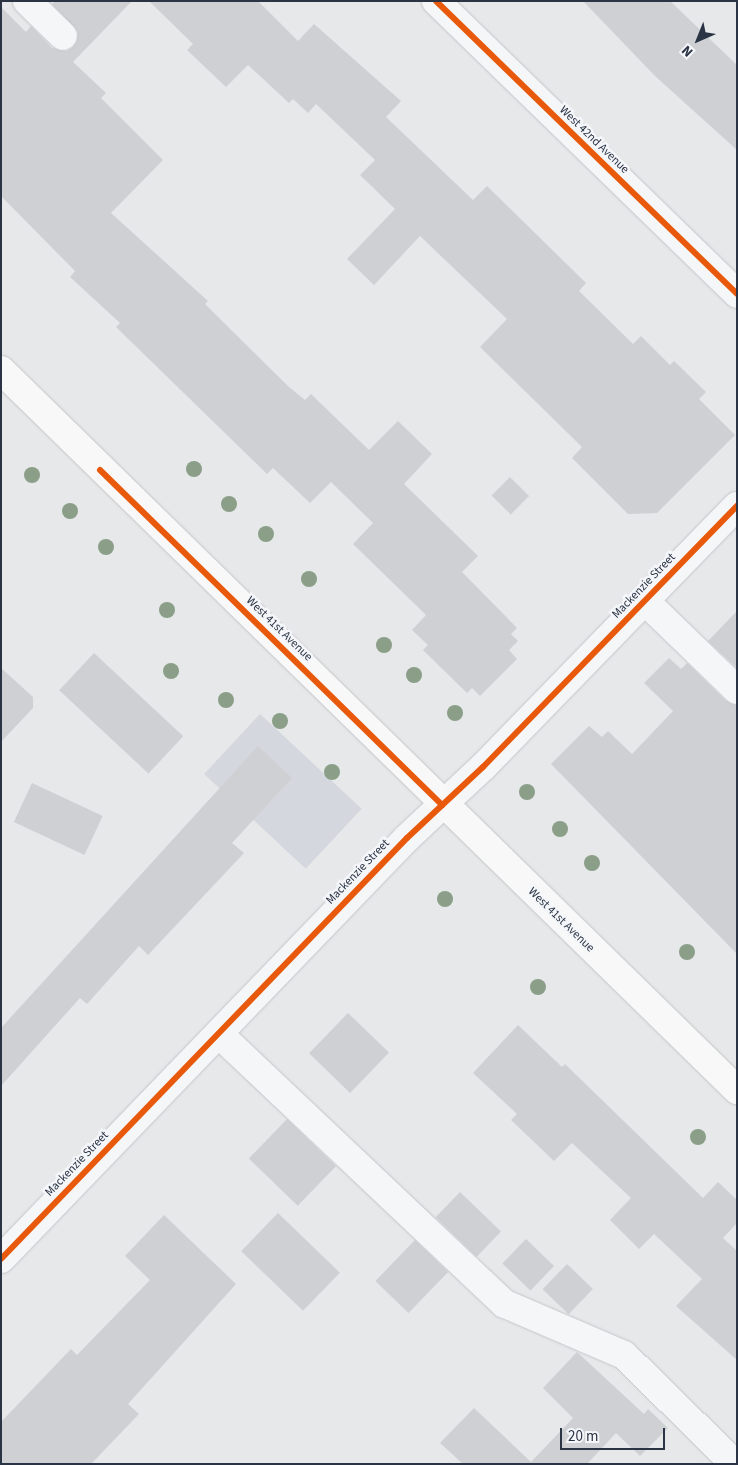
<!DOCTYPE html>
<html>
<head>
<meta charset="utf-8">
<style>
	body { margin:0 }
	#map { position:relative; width:738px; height:1465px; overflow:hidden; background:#e6e8ea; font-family:"Source Sans 3",sans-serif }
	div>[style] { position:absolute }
	.built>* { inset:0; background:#d4d7dd; transform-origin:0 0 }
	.building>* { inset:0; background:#ced0d3; transform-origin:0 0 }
	.roads { filter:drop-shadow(0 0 1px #c4c6c8) drop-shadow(0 0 1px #c4c6c8) }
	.minor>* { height:28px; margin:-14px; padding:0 14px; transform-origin:14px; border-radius:14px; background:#f5f6f7 }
	.major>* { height:28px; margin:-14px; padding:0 14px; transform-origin:14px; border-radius:14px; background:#f8f8f8 }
	.cycleway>* { height:6px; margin:-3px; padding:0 3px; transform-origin:3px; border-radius:3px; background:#e8590c }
	.trees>* { width:16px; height:16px; margin:-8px; border-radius:50%; background:#8a9e88 }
	span { translate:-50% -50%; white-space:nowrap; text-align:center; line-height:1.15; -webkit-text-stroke:5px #f4f6f9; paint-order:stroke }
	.street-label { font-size:12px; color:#2b3445 }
	.frame { position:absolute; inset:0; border:2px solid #2b3445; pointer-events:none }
	.north { position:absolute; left:673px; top:15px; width:50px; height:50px; -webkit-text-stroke:4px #f4f6f9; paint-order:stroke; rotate:224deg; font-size:14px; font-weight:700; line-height:20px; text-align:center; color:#2b3445 }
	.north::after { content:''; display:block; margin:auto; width:18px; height:22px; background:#2b3445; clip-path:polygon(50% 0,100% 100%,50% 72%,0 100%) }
	.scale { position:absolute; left:560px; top:1428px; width:105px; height:22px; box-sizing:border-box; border:2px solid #2b3445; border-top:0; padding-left:6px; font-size:15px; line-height:18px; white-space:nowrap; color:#2b3445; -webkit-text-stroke:4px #f4f6f9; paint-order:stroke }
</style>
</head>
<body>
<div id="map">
	<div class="built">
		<i style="left:260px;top:714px;width:139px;height:82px;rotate:43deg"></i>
	</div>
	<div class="building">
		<i style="clip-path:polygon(55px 1px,132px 1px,73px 62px,106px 93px,101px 98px,163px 160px,111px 213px,208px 301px,205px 304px,289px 387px,305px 400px,311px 394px,369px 450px,398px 421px,432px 454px,404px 484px,478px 556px,462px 572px,517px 628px,511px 634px,518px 641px,509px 650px,517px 659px,480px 696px,472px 688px,467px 693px,423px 650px,428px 645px,412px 630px,426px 615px,353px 544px,373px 523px,331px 482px,310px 503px,273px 468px,267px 474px,116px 327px,120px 323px,70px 277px,75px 271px,1px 196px,1px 7px,26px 32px,31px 26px,52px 48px,67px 51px,74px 46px,78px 32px,52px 4px)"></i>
		<i style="clip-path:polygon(149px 1px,258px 1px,298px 41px,314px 24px,401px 101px,386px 117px,473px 200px,487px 186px,586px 283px,579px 291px,633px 344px,641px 336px,670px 365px,674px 361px,706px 392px,699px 399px,735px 435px,657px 513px,628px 514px,572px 458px,582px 447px,480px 347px,507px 319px,420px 236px,374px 285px,347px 259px,395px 209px,360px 175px,375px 160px,316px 104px,308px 113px,293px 99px,289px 103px,248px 65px,226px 87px,187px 50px,193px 44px)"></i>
		<i style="clip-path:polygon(583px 1px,670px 1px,737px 65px,737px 150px,655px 76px)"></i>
		<i style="left:510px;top:477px;width:27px;height:26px;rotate:45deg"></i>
		<i style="clip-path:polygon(737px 611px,737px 668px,708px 641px)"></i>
		<i style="left:94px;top:653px;width:122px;height:51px;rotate:43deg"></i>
		<i style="clip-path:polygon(669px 658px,681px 669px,687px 663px,726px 701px,737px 705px,737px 954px,551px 764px,589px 726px,602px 737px,608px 731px,632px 754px,673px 711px,644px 683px)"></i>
		<i style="clip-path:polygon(1px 668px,33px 697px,33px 708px,1px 742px)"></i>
		<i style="clip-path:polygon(258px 746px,292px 778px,232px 843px,244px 853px,148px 955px,139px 946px,87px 1004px,80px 998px,1px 1086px,1px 1028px)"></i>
		<i style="left:32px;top:783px;width:78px;height:43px;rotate:25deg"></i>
		<i style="left:348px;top:1013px;width:57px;height:56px;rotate:44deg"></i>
		<i style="clip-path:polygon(518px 1025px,562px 1067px,565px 1064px,703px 1198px,718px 1182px,737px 1200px,737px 1223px,723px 1238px,737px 1251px,737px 1360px,676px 1306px,702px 1279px,654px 1234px,639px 1249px,610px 1220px,631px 1198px,572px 1143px,554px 1161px,511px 1120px,517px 1114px,473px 1073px)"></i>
		<i style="left:287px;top:1119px;width:68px;height:55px;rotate:44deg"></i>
		<i style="left:460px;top:1192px;width:57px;height:35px;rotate:44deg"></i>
		<i style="left:278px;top:1213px;width:86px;height:53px;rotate:44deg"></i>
		<i style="clip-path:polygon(164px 1215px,236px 1284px,128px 1404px,139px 1414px,91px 1464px,1px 1464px,1px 1422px,71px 1349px,77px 1355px,150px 1280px,125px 1256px)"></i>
		<i style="left:526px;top:1239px;width:39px;height:34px;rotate:44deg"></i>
		<i style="left:415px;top:1240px;width:46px;height:57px;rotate:44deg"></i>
		<i style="left:567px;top:1264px;width:36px;height:35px;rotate:44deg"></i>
		<i style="clip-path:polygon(577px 1352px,644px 1414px,648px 1409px,668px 1428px,640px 1456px,616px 1433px,587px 1464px,463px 1464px,440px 1443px,474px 1408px,531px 1462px,573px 1418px,543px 1388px)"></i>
	</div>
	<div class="roads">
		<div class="minor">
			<i style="left:27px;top:1px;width:50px;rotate:44.2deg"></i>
			<i style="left:436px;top:1px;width:420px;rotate:44.2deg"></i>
			<i style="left:645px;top:601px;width:128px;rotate:44.1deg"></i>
			<i style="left:219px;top:1034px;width:393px;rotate:43.4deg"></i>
			<i style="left:505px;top:1304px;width:129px;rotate:23.2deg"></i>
			<i style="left:624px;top:1355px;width:156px;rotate:44.5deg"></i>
			<i style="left:1px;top:1259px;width:585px;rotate:-46.04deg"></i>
			<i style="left:407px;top:838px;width:104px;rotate:-43.1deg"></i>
			<i style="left:483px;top:767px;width:364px;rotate:-45.8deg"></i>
		</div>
		<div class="major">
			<i style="left:1px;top:370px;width:1030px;rotate:44.37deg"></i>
		</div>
	</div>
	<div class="cycleway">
		<i style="left:436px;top:1px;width:420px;rotate:44.2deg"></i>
		<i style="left:100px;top:470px;width:479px;rotate:44.4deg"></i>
		<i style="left:1px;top:1259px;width:585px;rotate:-46.04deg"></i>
		<i style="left:407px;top:838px;width:104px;rotate:-43.1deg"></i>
		<i style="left:483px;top:767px;width:364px;rotate:-45.8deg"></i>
	</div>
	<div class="trees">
		<i style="left:194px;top:469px"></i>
		<i style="left:32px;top:475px"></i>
		<i style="left:229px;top:504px"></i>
		<i style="left:70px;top:511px"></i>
		<i style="left:266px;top:534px"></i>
		<i style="left:106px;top:547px"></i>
		<i style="left:309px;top:579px"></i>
		<i style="left:167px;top:610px"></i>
		<i style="left:384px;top:645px"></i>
		<i style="left:171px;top:671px"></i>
		<i style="left:414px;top:675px"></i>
		<i style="left:226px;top:700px"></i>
		<i style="left:455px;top:713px"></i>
		<i style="left:280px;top:721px"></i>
		<i style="left:332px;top:772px"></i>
		<i style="left:527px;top:792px"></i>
		<i style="left:560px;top:829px"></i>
		<i style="left:592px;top:863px"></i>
		<i style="left:445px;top:899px"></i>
		<i style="left:687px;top:952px"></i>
		<i style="left:538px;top:987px"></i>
		<i style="left:698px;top:1137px"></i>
	</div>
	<div class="street-label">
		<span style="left:594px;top:140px;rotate:44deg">West 42nd Avenue</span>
		<span style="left:644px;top:586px;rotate:-46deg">Mackenzie Street</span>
		<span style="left:279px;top:629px;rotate:44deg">West 41st Avenue</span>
		<span style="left:358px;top:872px;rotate:-46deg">Mackenzie Street</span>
		<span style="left:561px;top:920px;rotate:44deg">West 41st Avenue</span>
		<span style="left:77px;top:1164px;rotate:-46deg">Mackenzie Street</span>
	</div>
	<div class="frame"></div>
	<div class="north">N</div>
	<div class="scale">20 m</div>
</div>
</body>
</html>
